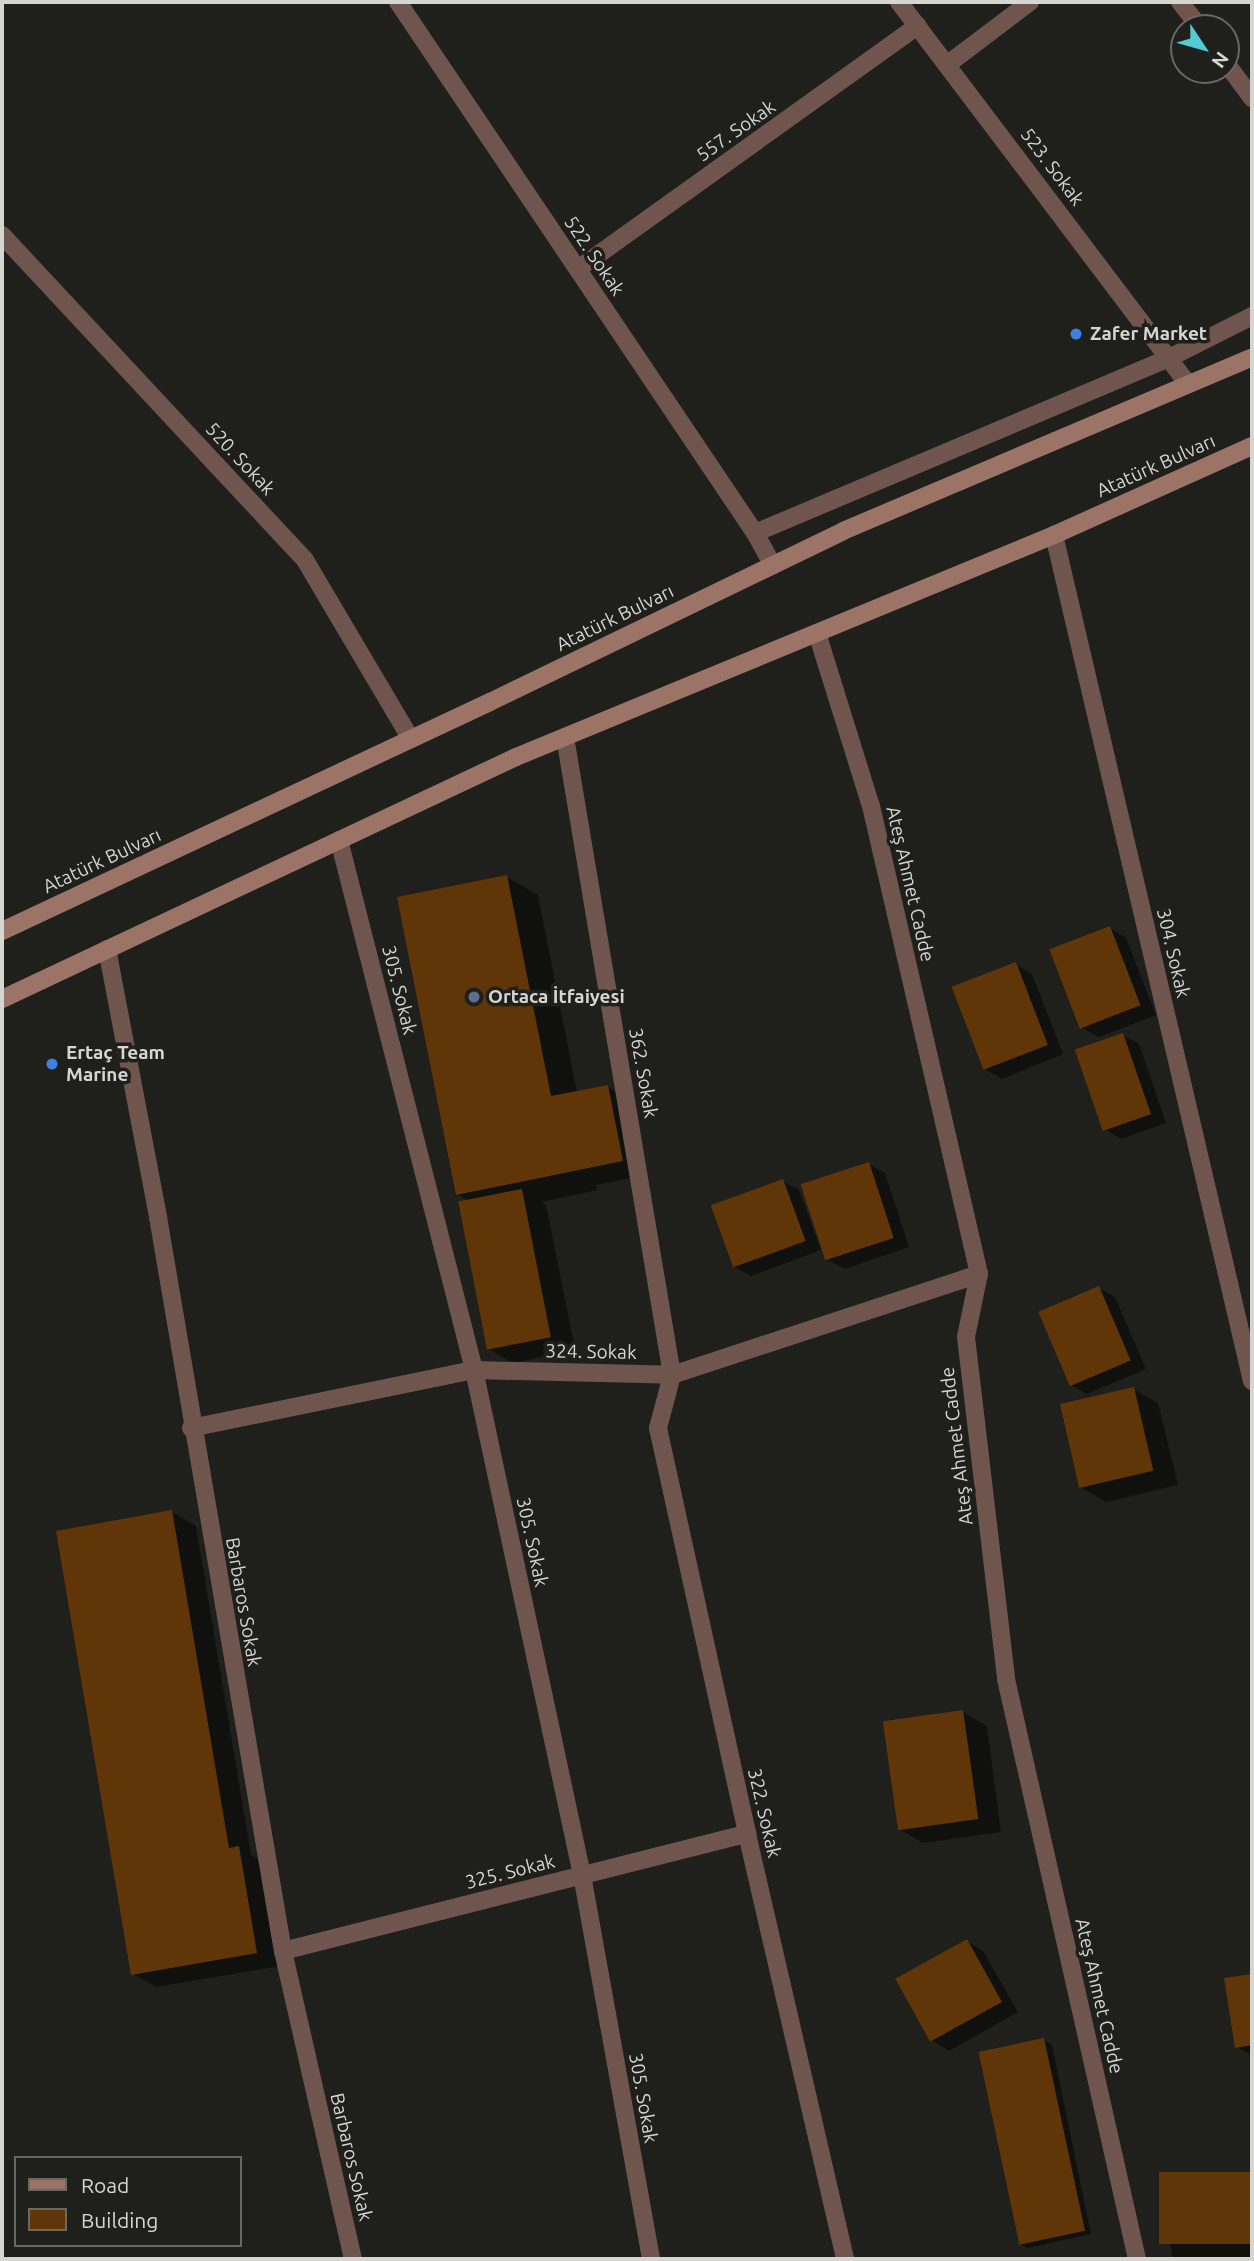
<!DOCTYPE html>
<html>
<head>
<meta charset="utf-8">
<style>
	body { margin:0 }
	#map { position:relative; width:1254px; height:2261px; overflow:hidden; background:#1f1f1b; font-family:Ubuntu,sans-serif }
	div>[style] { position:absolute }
	.shadow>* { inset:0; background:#0007 }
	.building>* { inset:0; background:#603609; transform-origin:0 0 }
	.service>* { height:18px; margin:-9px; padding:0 9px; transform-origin:9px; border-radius:9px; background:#6f554d }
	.minor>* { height:18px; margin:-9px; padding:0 9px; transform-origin:9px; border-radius:9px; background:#6f554d }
	.secondary>* { height:18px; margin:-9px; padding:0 9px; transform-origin:9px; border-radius:9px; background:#9c7467 }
	.dots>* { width:19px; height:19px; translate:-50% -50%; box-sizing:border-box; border:4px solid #1f1f1b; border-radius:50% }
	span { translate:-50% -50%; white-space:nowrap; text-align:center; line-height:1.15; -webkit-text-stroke:7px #1f1f1b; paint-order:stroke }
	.street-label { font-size:19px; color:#d5d5d2 }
	.poi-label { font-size:19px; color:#d5d5d2; font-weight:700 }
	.left { translate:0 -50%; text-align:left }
	.frame { position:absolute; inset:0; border:4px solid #d5d5d2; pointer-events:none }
	.legend { position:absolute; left:14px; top:2156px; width:228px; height:91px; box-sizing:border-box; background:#1f1f1b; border:2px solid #686864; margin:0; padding:9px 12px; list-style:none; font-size:21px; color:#d5d5d2 }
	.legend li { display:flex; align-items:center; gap:14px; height:35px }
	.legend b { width:35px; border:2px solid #686864 }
	.north { position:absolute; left:1170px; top:14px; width:70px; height:70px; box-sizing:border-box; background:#1f1f1b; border:2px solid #686864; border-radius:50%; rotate:126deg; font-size:19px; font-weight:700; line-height:28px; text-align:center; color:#d5d5d2 }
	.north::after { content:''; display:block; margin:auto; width:24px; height:32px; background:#51ccd5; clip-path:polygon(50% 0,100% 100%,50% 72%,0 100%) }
</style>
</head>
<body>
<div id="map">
	<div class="shadow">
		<i style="clip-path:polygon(507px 877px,538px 895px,577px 1093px,607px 1086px,631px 1100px,646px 1175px,596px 1185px,597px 1190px,541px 1202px,546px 1205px,575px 1350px,513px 1363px,489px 1349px,470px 1202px,457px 1194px)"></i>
		<i style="clip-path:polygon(1110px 928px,1126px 938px,1156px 1015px,1099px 1037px,1082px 1028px)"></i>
		<i style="clip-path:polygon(1016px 964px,1032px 974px,1063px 1054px,1002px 1079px,985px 1069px)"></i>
		<i style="clip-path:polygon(1123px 1035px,1139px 1044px,1166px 1123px,1121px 1139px,1105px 1129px)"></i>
		<i style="clip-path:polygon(868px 1164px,885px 1173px,909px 1247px,845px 1269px,828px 1260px)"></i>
		<i style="clip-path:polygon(783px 1181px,799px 1190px,821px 1250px,751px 1276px,735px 1267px)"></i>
		<i style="clip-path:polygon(1099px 1288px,1115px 1297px,1146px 1369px,1087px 1394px,1071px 1385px)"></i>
		<i style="clip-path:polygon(1134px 1389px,1158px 1403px,1178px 1485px,1106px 1502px,1082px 1488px)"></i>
		<i style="clip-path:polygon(172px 1512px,196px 1526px,251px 1855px,263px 1862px,281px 1966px,156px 1987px,132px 1973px)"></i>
		<i style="clip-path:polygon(963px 1712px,987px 1726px,1001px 1832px,923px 1843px,899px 1829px)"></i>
		<i style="clip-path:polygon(967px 1941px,983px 1951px,1018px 2012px,949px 2051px,933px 2041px)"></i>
		<i style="clip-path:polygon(1252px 1976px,1252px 2056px,1237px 2047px,1226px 1980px)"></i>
		<i style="clip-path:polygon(1044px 2040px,1052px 2045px,1091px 2234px,1027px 2248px,1020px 2244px)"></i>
		<i style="clip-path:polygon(1252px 2174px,1252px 2259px,1179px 2259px,1172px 2256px,1162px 2189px)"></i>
	</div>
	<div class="building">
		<i style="clip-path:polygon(507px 875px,551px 1096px,608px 1085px,623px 1161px,456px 1195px,397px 897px)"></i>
		<i style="left:1110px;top:926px;width:85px;height:65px;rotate:69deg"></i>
		<i style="left:1016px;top:962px;width:89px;height:69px;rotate:69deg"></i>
		<i style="left:1123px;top:1033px;width:86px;height:51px;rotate:71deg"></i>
		<i style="left:869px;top:1162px;width:80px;height:72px;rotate:72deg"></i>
		<i style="left:783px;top:1179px;width:66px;height:77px;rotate:70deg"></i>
		<i style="left:522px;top:1189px;width:151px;height:65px;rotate:79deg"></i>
		<i style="left:1099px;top:1286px;width:81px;height:66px;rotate:67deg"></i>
		<i style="left:1134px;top:1387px;width:86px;height:76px;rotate:77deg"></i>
		<i style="clip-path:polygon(172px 1510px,229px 1848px,239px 1846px,257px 1953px,131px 1975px,56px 1531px)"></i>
		<i style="left:963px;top:1710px;width:110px;height:81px;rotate:82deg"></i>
		<i style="left:967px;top:1939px;width:72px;height:82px;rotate:61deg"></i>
		<i style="clip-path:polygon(1252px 1974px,1252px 2045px,1235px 2048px,1224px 1978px)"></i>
		<i style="left:1044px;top:2038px;width:197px;height:67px;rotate:78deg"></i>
		<i style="left:1252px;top:2172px;width:72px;height:93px;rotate:90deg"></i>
	</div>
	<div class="service">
		<i style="left:398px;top:2px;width:640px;rotate:56.09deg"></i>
		<i style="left:755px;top:533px;width:37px;rotate:61deg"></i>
		<i style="left:899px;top:2px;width:479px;rotate:52.9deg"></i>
		<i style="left:1180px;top:2px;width:33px;rotate:52deg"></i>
		<i style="left:1226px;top:63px;width:44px;rotate:53.4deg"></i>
		<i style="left:948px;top:64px;width:103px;rotate:-37.1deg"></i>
		<i style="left:2px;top:235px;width:444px;rotate:47deg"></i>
		<i style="left:305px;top:560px;width:208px;rotate:59.4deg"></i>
		<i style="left:578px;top:269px;width:418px;rotate:-35.6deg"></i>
		<i style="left:755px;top:533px;width:449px;rotate:-22.9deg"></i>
		<i style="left:1169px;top:358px;width:93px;rotate:-26.8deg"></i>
	</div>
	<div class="minor">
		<i style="left:1054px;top:535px;width:869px;rotate:76.83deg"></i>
		<i style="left:817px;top:633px;width:181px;rotate:72.7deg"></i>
		<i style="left:871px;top:806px;width:480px;rotate:77deg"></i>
		<i style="left:979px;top:1274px;width:64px;rotate:101.7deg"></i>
		<i style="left:966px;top:1337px;width:344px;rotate:83.3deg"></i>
		<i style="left:1006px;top:1679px;width:595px;rotate:77.27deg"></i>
		<i style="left:565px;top:737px;width:647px;rotate:80.48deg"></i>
		<i style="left:672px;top:1375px;width:55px;rotate:104.8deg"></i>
		<i style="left:658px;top:1428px;width:416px;rotate:77.6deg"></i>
		<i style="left:747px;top:1834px;width:436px;rotate:77deg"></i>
		<i style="left:339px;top:840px;width:547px;rotate:75.71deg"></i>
		<i style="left:474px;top:1370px;width:516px;rotate:77.93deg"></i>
		<i style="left:582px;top:1875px;width:390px;rotate:79.8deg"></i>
		<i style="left:107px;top:949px;width:273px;rotate:79.2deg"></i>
		<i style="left:158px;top:1217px;width:745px;rotate:80.34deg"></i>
		<i style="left:283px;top:1951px;width:316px;rotate:77.2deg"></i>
		<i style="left:191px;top:1428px;width:289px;rotate:-11.6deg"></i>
		<i style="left:474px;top:1370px;width:198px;rotate:1.4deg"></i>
		<i style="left:672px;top:1375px;width:323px;rotate:-18.2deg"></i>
		<i style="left:283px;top:1951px;width:479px;rotate:-14.2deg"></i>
	</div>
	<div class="secondary">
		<i style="left:2px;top:931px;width:539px;rotate:-25.14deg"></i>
		<i style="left:490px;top:702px;width:392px;rotate:-25.8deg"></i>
		<i style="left:843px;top:531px;width:444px;rotate:-23deg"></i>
		<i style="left:2px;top:999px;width:568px;rotate:-25.21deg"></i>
		<i style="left:516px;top:757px;width:582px;rotate:-22.42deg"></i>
		<i style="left:1054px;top:535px;width:217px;rotate:-24.2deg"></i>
	</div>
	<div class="dots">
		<i style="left:1076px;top:334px;background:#3f7fe0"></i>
		<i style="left:474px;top:997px;background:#5c6f8a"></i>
		<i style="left:52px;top:1064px;background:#3f7fe0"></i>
	</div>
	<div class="street-label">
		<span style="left:736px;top:131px;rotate:-35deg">557. Sokak</span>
		<span style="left:1052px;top:167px;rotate:53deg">523. Sokak</span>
		<span style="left:594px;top:256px;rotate:56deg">522. Sokak</span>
		<span style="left:240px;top:459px;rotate:47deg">520. Sokak</span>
		<span style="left:1156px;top:466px;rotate:-24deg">Atatürk Bulvarı</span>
		<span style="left:615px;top:618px;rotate:-26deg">Atatürk Bulvarı</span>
		<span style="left:102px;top:861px;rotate:-25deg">Atatürk Bulvarı</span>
		<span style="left:910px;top:884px;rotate:77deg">Ateş Ahmet Cadde</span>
		<span style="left:1173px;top:953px;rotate:77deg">304. Sokak</span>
		<span style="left:399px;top:990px;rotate:76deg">305. Sokak</span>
		<span style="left:643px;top:1073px;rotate:80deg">362. Sokak</span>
		<span style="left:591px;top:1352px;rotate:1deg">324. Sokak</span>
		<span style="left:957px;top:1446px;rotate:-97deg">Ateş Ahmet Cadde</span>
		<span style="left:532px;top:1542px;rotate:78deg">305. Sokak</span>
		<span style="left:243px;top:1602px;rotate:80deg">Barbaros Sokak</span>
		<span style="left:764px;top:1813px;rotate:77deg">322. Sokak</span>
		<span style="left:510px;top:1872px;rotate:-14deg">325. Sokak</span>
		<span style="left:1099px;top:1996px;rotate:77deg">Ateş Ahmet Cadde</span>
		<span style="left:643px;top:2098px;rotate:80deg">305. Sokak</span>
		<span style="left:351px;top:2157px;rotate:77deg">Barbaros Sokak</span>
	</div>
	<div class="poi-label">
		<span class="left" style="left:1090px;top:334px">Zafer Market</span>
		<span class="left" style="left:488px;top:997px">Ortaca İtfaiyesi</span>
		<span class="left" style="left:66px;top:1064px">Ertaç Team<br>Marine</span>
	</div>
	<div class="frame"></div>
	<ul class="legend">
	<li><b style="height:9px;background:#9c7467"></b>Road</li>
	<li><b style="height:19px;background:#603609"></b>Building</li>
	</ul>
	<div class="north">N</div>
</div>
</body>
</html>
